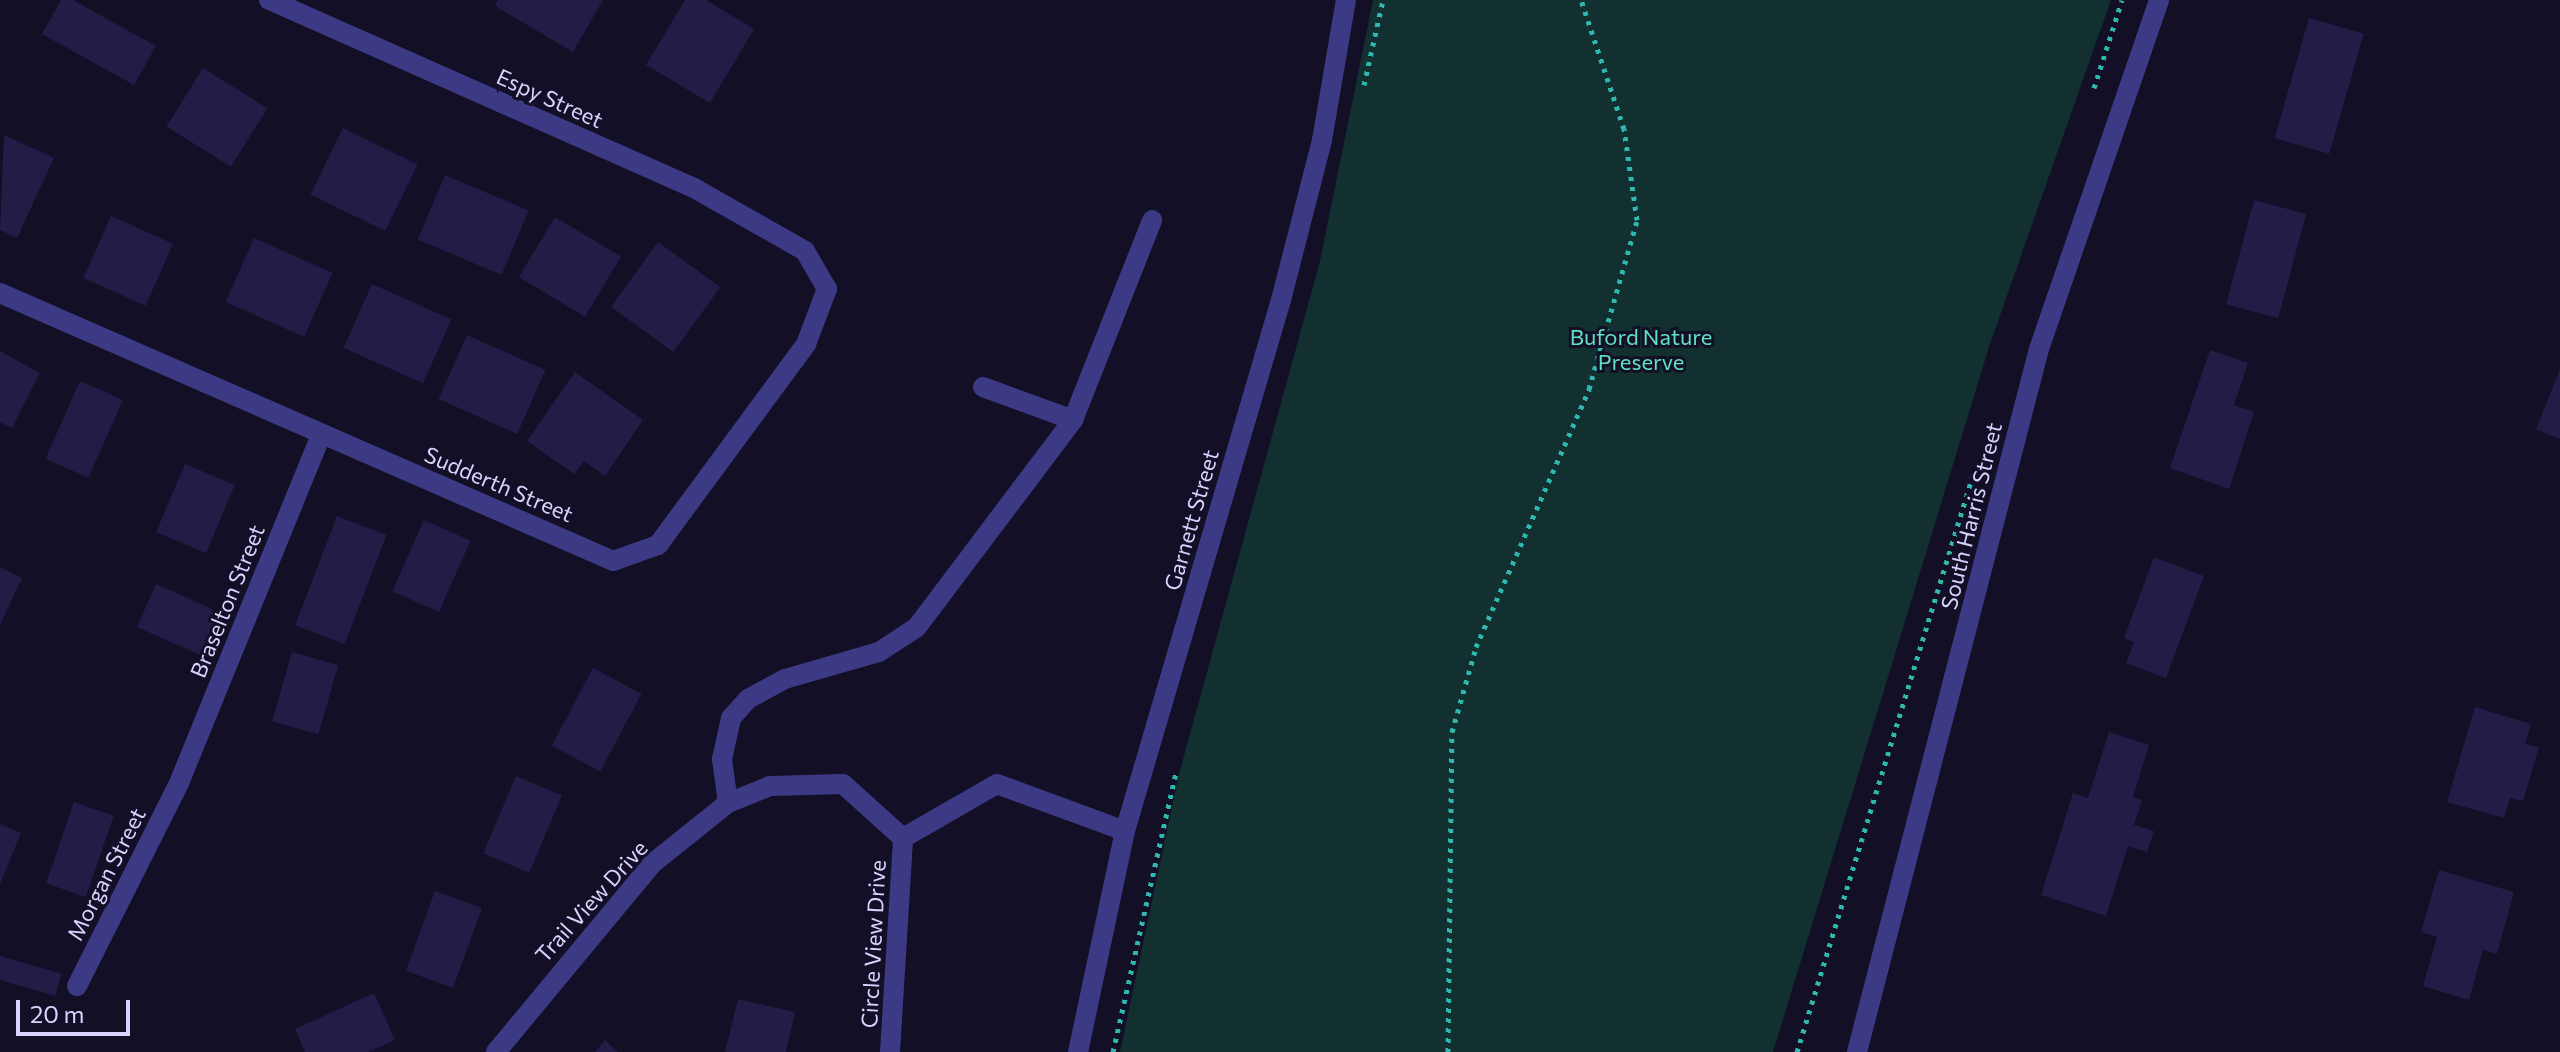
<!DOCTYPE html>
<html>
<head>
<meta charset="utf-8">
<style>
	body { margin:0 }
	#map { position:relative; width:2560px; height:1052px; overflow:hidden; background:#130f26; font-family:Commissioner,sans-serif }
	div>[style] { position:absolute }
	.green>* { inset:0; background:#12302f }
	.building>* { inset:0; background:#241b47; transform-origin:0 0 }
	.path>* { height:5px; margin-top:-2.5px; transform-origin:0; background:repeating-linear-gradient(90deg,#2fb8b0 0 4px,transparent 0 10px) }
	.minor>* { height:20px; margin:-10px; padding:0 10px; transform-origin:10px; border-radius:10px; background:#3d3a85 }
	span { translate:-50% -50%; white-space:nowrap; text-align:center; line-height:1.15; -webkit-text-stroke:6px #130f26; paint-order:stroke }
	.street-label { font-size:22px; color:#d9d4ff }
	.park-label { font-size:22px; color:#5fe0c0 }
	.scale { position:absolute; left:16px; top:1000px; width:114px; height:36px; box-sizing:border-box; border:4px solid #d9d4ff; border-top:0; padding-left:10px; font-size:24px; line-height:28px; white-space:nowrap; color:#d9d4ff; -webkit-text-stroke:6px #130f26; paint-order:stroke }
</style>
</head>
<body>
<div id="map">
	<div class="green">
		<i style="clip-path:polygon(1373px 0,2111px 0,1990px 344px,1773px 1052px,1120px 1052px,1179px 774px,1320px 261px)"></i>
	</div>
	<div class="building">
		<i style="clip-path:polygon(61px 0,73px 0,156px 46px,134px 85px,42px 34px)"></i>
		<i style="clip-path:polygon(498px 0,603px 0,573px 52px,495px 6px)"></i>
		<i style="clip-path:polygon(685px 0,706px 0,754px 29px,710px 103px,646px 65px)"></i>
		<i style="left:2309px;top:18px;width:57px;height:125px;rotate:16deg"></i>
		<i style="left:203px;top:68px;width:76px;height:69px;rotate:32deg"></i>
		<i style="left:343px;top:128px;width:83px;height:74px;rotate:26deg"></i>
		<i style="clip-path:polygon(4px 135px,54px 158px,17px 238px,0 230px)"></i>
		<i style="left:445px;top:175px;width:91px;height:70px;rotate:23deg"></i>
		<i style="left:2254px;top:200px;width:54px;height:108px;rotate:15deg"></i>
		<i style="left:111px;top:216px;width:68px;height:68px;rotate:24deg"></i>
		<i style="left:555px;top:217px;width:77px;height:70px;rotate:31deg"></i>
		<i style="left:254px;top:238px;width:86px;height:70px;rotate:24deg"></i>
		<i style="left:658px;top:242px;width:77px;height:80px;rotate:36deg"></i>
		<i style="left:372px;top:284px;width:87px;height:70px;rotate:24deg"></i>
		<i style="left:467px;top:335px;width:86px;height:70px;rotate:24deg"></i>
		<i style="clip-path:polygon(2210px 350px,2248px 363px,2234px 405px,2254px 412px,2229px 489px,2170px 468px)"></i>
		<i style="clip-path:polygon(0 351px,40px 373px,12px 428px,0 422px)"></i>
		<i style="clip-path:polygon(2560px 369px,2560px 439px,2536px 429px)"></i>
		<i style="clip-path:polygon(575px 372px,643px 420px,605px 476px,584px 461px,574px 474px,527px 441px)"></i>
		<i style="left:80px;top:381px;width:47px;height:85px;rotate:24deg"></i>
		<i style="left:185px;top:464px;width:54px;height:74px;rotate:23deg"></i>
		<i style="left:337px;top:516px;width:53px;height:117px;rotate:21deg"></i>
		<i style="left:424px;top:520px;width:51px;height:78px;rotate:24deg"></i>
		<i style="clip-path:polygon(2154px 557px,2204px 576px,2166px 678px,2126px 663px,2134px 642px,2124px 638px)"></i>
		<i style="clip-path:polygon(0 567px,22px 578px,0 625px)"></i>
		<i style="left:156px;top:584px;width:69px;height:47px;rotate:24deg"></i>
		<i style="left:292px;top:652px;width:48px;height:72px;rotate:16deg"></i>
		<i style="left:593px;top:668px;width:55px;height:88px;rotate:28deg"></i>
		<i style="clip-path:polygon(2475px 707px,2531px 724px,2525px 744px,2539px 747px,2523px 801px,2510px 798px,2504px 818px,2447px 802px)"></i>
		<i style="clip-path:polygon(2109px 732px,2149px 745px,2133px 797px,2142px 800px,2134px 825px,2154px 831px,2147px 852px,2128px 846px,2106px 916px,2041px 895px,2073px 793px,2088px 798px)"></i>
		<i style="left:516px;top:776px;width:50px;height:84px;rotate:23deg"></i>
		<i style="left:74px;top:802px;width:42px;height:86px;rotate:19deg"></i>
		<i style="clip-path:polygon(0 824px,21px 833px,0 884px)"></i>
		<i style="clip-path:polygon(2439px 870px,2514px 892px,2497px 954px,2483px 950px,2469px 1000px,2423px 986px,2437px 937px,2421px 932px)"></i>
		<i style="left:435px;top:891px;width:50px;height:85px;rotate:20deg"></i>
		<i style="left:0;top:956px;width:64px;height:23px;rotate:16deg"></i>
		<i style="clip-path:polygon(374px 993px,395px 1040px,368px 1052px,305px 1052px,295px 1029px)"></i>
		<i style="clip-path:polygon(738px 999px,795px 1012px,786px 1052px,725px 1052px)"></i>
		<i style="clip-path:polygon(605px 1040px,618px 1052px,595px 1052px)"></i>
	</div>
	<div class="path">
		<i style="left:1364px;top:85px;width:87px;rotate:-77.4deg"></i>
		<i style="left:2094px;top:88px;width:92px;rotate:-72.3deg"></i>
		<i style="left:1113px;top:1052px;width:286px;rotate:-77.3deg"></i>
		<i style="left:1448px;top:1052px;width:320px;rotate:-89.3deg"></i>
		<i style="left:1452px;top:732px;width:88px;rotate:-74.2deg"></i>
		<i style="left:1476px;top:647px;width:282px;rotate:-66.3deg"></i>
		<i style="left:1589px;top:389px;width:176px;rotate:-74.1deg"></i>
		<i style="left:1637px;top:220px;width:92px;rotate:-98.1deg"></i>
		<i style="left:1624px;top:129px;width:136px;rotate:-108.4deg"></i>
		<i style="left:1797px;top:1052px;width:603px;rotate:-73.04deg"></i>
	</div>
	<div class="minor">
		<i style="left:0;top:293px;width:669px;rotate:23.61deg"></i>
		<i style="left:613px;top:561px;width:48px;rotate:-19.6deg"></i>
		<i style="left:658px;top:545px;width:250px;rotate:-53.6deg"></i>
		<i style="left:806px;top:344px;width:59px;rotate:-69.1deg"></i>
		<i style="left:827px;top:289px;width:44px;rotate:-120.1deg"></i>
		<i style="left:805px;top:251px;width:128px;rotate:-150.4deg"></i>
		<i style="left:694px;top:188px;width:465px;rotate:-156.1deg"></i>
		<i style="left:983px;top:387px;width:96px;rotate:20.1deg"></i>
		<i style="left:728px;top:803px;width:44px;rotate:-97.8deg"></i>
		<i style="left:722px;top:759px;width:42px;rotate:-77.6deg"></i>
		<i style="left:731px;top:718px;width:25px;rotate:-48deg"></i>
		<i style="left:748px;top:699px;width:42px;rotate:-28.4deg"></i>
		<i style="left:785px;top:679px;width:98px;rotate:-16deg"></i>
		<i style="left:879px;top:652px;width:45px;rotate:-33.3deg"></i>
		<i style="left:917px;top:627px;width:259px;rotate:-53deg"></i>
		<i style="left:1073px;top:420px;width:215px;rotate:-68.4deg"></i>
		<i style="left:77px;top:986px;width:227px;rotate:-63.3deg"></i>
		<i style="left:179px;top:783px;width:374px;rotate:-67.8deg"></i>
		<i style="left:496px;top:1052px;width:246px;rotate:-50.3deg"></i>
		<i style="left:653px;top:863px;width:96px;rotate:-38.7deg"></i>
		<i style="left:728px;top:803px;width:45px;rotate:-22deg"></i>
		<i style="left:770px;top:786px;width:73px;rotate:-1.6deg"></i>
		<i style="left:843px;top:784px;width:81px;rotate:42deg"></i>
		<i style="left:903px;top:838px;width:108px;rotate:-29.9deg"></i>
		<i style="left:997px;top:784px;width:136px;rotate:20.2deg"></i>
		<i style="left:890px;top:1052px;width:214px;rotate:-86.5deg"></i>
		<i style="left:1078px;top:1052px;width:226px;rotate:-78deg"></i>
		<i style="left:1125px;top:831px;width:553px;rotate:-73.63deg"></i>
		<i style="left:1281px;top:300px;width:165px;rotate:-75.6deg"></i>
		<i style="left:1322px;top:140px;width:142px;rotate:-80.3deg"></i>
		<i style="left:1857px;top:1052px;width:726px;rotate:-75.49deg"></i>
		<i style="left:2039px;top:349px;width:369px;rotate:-71deg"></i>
	</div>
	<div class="street-label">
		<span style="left:550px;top:98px;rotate:24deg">Espy Street</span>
		<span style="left:499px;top:484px;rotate:23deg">Sudderth Street</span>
		<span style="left:1971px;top:516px;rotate:-76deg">South Harris Street</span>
		<span style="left:1191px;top:520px;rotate:-74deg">Garnett Street</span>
		<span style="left:227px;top:601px;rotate:-68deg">Braselton Street</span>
		<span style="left:106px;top:874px;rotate:-63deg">Morgan Street</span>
		<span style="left:591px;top:901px;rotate:-48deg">Trail View Drive</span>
		<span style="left:873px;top:944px;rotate:-87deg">Circle View Drive</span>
	</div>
	<div class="park-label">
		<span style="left:1641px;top:349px">Buford Nature<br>Preserve</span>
	</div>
	<div class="scale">20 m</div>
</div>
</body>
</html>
